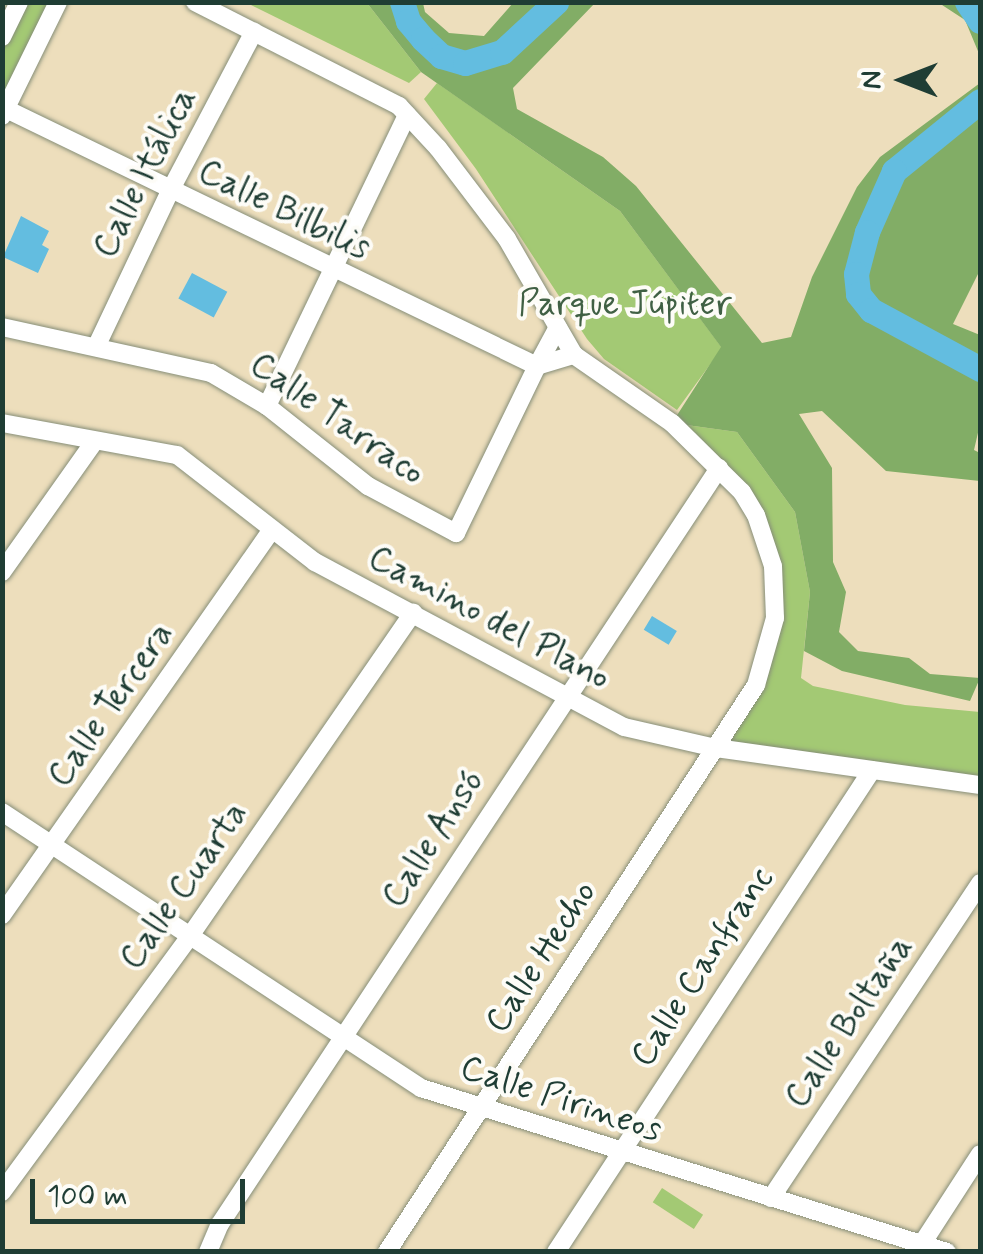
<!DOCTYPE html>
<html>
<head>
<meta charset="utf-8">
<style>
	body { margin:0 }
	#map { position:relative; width:983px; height:1254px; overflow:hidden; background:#eddebc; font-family:Mynerve,sans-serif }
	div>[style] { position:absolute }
	.green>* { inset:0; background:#a3c974; transform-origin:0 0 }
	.forest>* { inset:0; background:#82ad66 }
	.water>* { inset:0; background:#63bde0; transform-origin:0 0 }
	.river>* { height:25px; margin:-12.5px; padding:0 12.5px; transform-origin:12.5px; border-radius:12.5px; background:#63bde0 }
	.roads { filter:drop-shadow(0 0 2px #868e78) drop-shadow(0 0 2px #868e78) }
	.minor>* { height:18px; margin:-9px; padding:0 9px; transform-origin:9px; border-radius:9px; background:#fff }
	span { translate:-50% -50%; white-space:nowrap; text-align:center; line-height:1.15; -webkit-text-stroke:8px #fdfcf7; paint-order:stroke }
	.street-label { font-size:35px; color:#1f3d34 }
	.park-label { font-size:35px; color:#406044 }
	.frame { position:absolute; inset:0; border:5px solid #1f3d34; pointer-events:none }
	.north { position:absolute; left:853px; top:30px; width:100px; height:100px; -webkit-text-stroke:8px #fdfcf7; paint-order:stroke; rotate:270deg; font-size:28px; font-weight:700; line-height:40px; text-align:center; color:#1f3d34 }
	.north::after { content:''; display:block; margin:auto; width:35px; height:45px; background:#1f3d34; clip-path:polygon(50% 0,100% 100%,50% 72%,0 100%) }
	.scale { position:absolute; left:30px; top:1179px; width:215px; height:45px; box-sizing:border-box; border:5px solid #1f3d34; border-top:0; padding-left:12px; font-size:30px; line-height:35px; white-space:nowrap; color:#1f3d34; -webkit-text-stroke:8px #fdfcf7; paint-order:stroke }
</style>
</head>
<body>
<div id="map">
	<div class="green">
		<i style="clip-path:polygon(26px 3px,53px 3px,3px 98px,3px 50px)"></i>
		<i style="clip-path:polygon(247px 3px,367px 3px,421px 72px,409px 83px)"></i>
		<i style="clip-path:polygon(437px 83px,620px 211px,722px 348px,677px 410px,604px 359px,587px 339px,476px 169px,424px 99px)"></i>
		<i style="clip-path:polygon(672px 423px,737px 432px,795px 512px,810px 592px,801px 678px,813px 686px,905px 705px,980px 712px,980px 785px,716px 748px,732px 725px,775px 618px,756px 515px)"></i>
		<i style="left:662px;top:1188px;width:49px;height:17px;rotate:33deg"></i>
	</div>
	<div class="forest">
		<i style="clip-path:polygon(367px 3px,423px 3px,425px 12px,449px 33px,484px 36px,513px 3px,595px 3px,513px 88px,517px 109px,603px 157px,636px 186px,762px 343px,791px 337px,812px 277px,857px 187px,880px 157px,980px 83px,980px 270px,953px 324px,980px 335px,980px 424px,974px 450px,980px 453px,980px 481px,886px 471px,822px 411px,799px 414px,832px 468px,833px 562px,846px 592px,839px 632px,858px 651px,909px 658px,930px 674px,980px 678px,970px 701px,842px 671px,804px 651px,810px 592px,795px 512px,737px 432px,672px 423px,721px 347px,620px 211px,421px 72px)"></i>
		<i style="clip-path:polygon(939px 3px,980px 3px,980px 56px,965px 20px)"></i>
	</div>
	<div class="water">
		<i style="clip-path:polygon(21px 216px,49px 231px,42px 245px,49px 249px,38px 273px,3px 257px)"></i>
		<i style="left:192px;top:273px;width:40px;height:29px;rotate:28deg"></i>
		<i style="left:652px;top:616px;width:29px;height:16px;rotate:31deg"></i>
	</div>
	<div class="river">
		<i style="left:402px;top:2px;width:20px;rotate:72deg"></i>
		<i style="left:408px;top:21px;width:23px;rotate:50deg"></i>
		<i style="left:423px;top:39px;width:25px;rotate:43deg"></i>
		<i style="left:441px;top:56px;width:25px;rotate:16deg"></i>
		<i style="left:465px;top:63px;width:39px;rotate:-17deg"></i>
		<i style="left:502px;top:52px;width:74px;rotate:-42.8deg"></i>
		<i style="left:967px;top:2px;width:23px;rotate:56deg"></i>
		<i style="left:980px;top:101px;width:111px;rotate:140.9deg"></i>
		<i style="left:894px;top:171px;width:67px;rotate:113.9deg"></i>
		<i style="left:867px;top:232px;width:43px;rotate:104.7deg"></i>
		<i style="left:856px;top:274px;width:20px;rotate:84deg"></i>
		<i style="left:858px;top:294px;width:21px;rotate:51deg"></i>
		<i style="left:871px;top:310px;width:124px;rotate:28.4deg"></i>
	</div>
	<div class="roads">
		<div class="minor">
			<i style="left:195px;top:2px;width:229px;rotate:27deg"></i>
			<i style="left:399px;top:106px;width:57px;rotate:47.1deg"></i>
			<i style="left:438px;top:148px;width:114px;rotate:52.8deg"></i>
			<i style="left:507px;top:239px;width:134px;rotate:60deg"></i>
			<i style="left:574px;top:355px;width:119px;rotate:34.8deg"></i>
			<i style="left:672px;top:423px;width:98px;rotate:44.6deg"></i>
			<i style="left:742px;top:492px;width:27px;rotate:59deg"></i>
			<i style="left:756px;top:515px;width:54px;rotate:71.6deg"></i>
			<i style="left:773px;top:566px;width:52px;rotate:87.8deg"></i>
			<i style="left:775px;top:618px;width:70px;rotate:105.8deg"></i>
			<i style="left:756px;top:685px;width:676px;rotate:123.06deg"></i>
			<i style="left:2px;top:37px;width:39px;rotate:-64deg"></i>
			<i style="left:6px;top:109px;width:590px;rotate:25.83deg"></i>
			<i style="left:537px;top:366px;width:44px;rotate:-61.7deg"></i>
			<i style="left:2px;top:116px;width:127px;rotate:-63.8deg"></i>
			<i style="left:2px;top:327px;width:214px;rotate:12.4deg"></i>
			<i style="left:211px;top:373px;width:65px;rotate:30.5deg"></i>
			<i style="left:267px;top:406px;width:129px;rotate:38.4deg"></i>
			<i style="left:368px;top:486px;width:100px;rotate:28.1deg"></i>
			<i style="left:456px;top:533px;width:186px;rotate:-64.1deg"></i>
			<i style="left:537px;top:366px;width:39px;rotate:-17deg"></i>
			<i style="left:97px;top:345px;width:170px;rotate:-64.6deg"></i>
			<i style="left:170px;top:191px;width:180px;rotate:-62.2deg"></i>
			<i style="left:267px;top:406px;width:323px;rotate:-64.3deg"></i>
			<i style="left:2px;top:423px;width:178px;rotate:10.4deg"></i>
			<i style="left:177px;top:455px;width:175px;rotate:37.8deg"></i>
			<i style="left:315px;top:562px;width:350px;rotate:28.1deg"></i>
			<i style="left:624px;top:727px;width:94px;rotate:12.9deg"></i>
			<i style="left:716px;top:748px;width:267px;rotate:8deg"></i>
			<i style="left:2px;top:572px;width:159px;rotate:-54.7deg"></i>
			<i style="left:2px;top:812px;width:502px;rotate:33.37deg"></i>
			<i style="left:421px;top:1088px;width:551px;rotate:17.32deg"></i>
			<i style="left:2px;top:915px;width:470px;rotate:-55deg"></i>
			<i style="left:2px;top:1192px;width:318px;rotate:-53.7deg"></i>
			<i style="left:190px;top:936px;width:393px;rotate:-55.4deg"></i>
			<i style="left:771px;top:1198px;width:378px;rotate:-56.4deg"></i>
			<i style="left:918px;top:1250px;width:114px;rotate:-57.1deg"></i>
			<i style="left:208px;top:1252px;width:30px;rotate:-67deg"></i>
			<i style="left:220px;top:1224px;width:906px;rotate:-56.57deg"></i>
			<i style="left:556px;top:1252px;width:576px;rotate:-56.75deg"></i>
		</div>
	</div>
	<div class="street-label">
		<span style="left:145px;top:173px;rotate:-63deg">Calle Itálica</span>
		<span style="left:284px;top:210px;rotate:26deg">Calle Bilbilis</span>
		<span style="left:337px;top:419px;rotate:35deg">Calle Tarraco</span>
		<span style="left:489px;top:618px;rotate:28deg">Camino del Plano</span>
		<span style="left:111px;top:705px;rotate:-55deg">Calle Tercera</span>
		<span style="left:433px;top:839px;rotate:-57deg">Calle Ansó</span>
		<span style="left:184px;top:886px;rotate:-55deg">Calle Cuarta</span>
		<span style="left:541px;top:957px;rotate:-57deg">Calle Hecho</span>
		<span style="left:702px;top:967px;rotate:-57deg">Calle Canfranc</span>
		<span style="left:849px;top:1022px;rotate:-56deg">Calle Boltaña</span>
		<span style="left:561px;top:1099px;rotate:18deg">Calle Pirineos</span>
	</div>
	<div class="park-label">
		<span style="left:625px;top:304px">Parque Júpiter</span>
	</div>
	<div class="frame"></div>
	<div class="north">N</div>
	<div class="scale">100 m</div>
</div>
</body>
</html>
